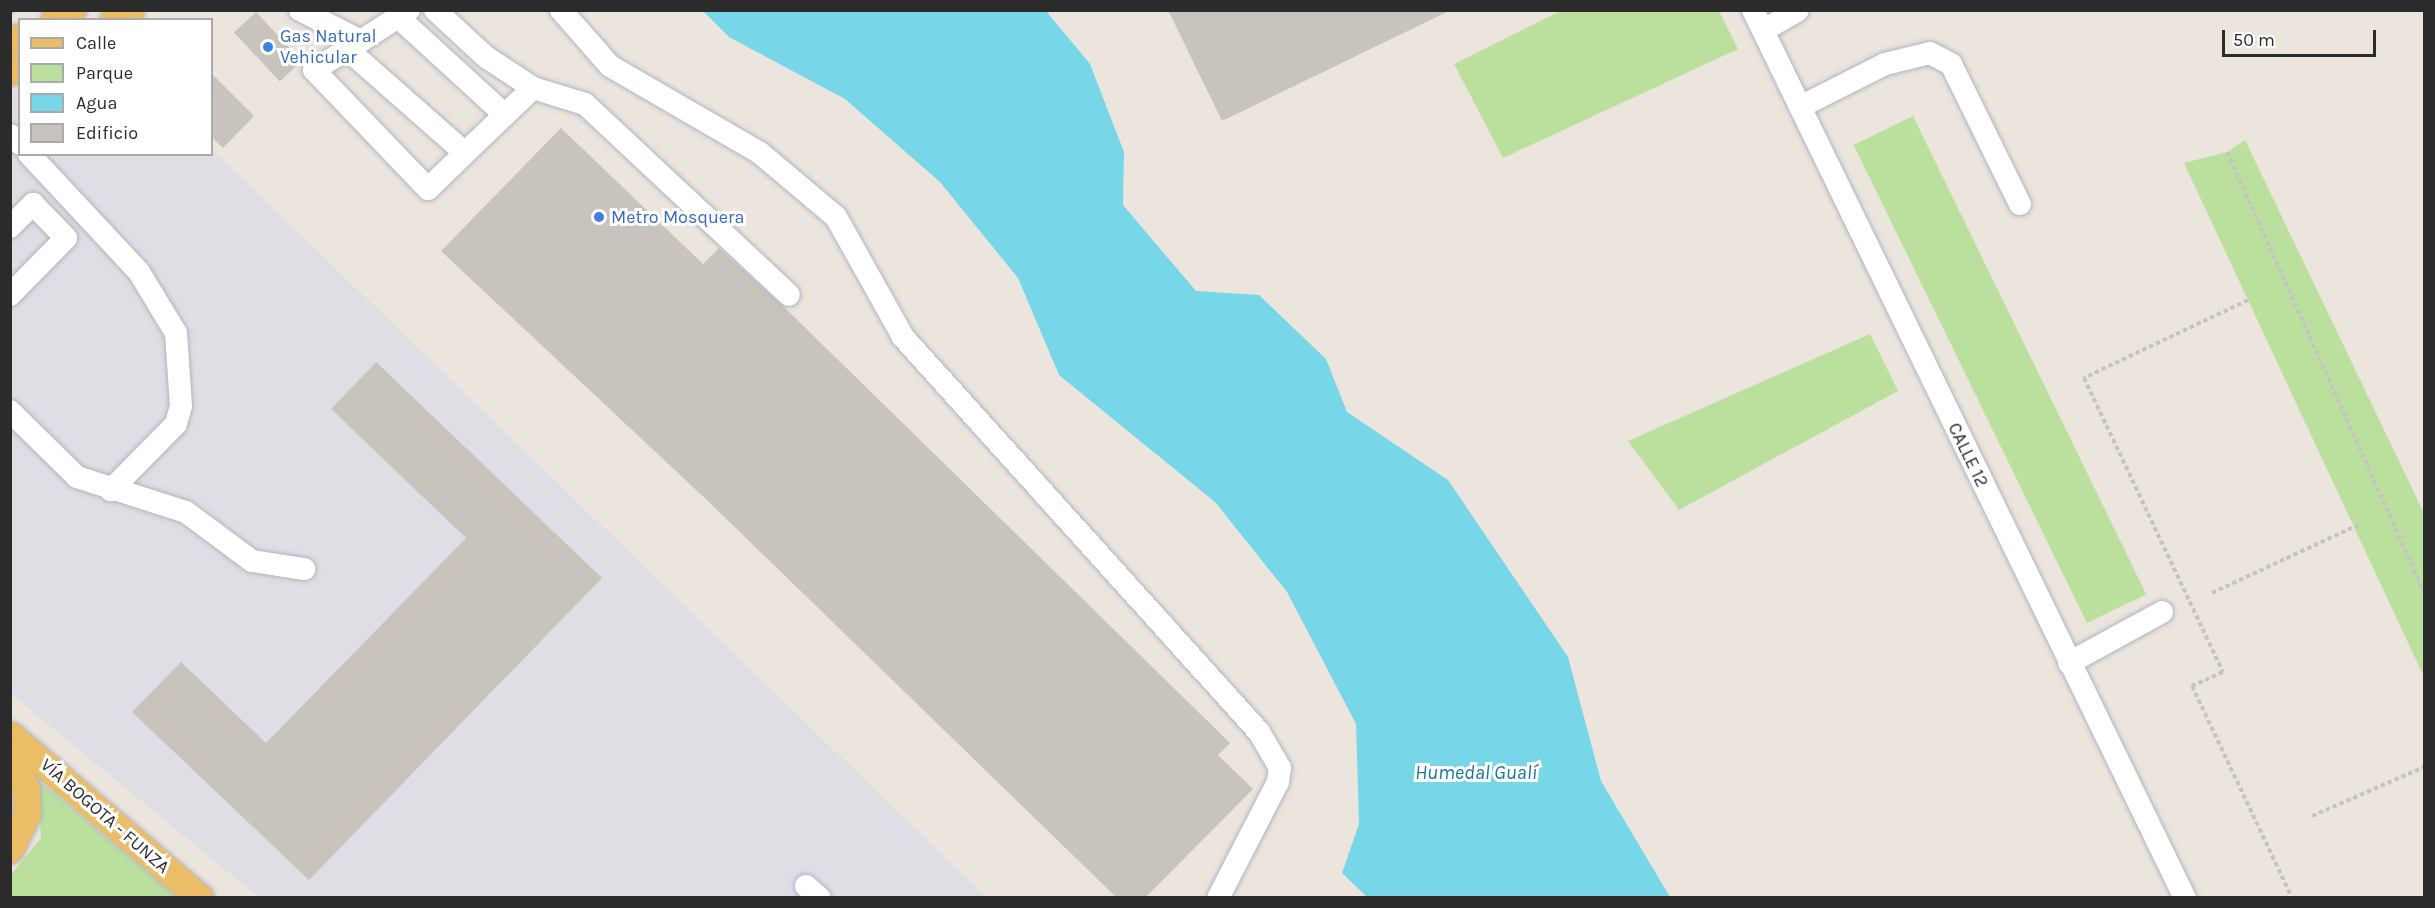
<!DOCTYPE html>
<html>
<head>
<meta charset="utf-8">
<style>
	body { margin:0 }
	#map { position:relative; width:2435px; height:908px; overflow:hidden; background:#ece5de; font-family:Karla,sans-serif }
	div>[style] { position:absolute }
	.industrial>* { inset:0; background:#e0dee5 }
	.green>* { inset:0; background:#bbe09e; transform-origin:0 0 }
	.water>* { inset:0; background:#77d7e9 }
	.building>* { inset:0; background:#c8c3bd; transform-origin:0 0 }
	.path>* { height:4px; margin-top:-2px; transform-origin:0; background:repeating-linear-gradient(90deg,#c4c4c4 0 4.5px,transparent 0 7.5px) }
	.roads { filter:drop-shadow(0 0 2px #b2b5be) drop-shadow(0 0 2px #b2b5be) }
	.minor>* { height:22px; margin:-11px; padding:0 11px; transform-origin:11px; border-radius:11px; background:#fff }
	.major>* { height:27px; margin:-13.5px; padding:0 13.5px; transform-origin:13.5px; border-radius:13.5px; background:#eabd66 }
	.dots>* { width:16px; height:16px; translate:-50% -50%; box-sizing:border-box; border:3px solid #fff; border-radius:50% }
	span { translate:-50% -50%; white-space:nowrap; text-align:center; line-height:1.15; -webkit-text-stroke:6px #fff; paint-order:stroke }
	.shop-label { font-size:18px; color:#366cbe }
	.left { translate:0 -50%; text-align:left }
	.street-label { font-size:18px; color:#2b2b2b }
	.water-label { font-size:20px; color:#147896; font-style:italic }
	.frame { position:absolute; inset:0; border:12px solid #2b2b2b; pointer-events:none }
	.legend { position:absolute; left:18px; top:18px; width:195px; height:138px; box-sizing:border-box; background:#fff; border:2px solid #aaa; margin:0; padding:8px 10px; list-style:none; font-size:18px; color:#2b2b2b }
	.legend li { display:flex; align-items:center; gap:12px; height:30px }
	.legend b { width:30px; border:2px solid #aaa }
	.scale { position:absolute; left:2222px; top:30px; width:154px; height:27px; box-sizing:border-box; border:3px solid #2b2b2b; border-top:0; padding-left:8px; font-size:18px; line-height:21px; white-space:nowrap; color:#2b2b2b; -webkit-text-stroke:4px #fff; paint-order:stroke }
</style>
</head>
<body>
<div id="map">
	<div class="industrial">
		<i style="clip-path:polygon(19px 90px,20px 154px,212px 154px,212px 149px,986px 897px,258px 897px,11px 694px,10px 94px)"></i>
	</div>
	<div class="green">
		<i style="clip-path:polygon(1560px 11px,1719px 11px,1738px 49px,1503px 158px,1454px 64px)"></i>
		<i style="left:1913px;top:116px;width:532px;height:66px;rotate:64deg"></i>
		<i style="clip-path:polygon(2245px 140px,2424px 513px,2424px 677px,2184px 163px,2227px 152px)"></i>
		<i style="clip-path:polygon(1870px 334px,1898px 391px,1679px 510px,1628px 441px)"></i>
		<i style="clip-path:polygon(38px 780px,177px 897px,11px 897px,10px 876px,41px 838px)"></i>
	</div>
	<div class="water">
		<i style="clip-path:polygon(703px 11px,1046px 11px,1090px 64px,1124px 152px,1123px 205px,1196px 291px,1259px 295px,1326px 359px,1347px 412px,1448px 480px,1568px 657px,1601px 781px,1670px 897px,1367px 897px,1342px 873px,1359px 824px,1356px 724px,1287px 592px,1215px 502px,1059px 375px,1018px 278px,940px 182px,845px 99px,729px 37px)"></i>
	</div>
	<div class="building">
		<i style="clip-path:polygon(1168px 10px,1451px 10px,1222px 121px)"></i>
		<i style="left:256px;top:12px;width:67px;height:30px;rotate:47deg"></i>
		<i style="clip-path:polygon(212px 74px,254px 116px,223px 148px,212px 137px)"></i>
		<i style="clip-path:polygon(561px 128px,703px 264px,719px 248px,784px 307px,1230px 743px,1218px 755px,1253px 789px,1146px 897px,1116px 897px,710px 503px,441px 251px)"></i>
		<i style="clip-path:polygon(376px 362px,602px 578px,309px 880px,132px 712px,181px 662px,266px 743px,466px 538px,331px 409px)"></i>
	</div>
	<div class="path">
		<i style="left:10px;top:13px;width:7px;rotate:-27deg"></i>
		<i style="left:2227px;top:152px;width:482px;rotate:65.9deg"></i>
		<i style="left:2248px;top:300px;width:182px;rotate:154.6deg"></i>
		<i style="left:2084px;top:378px;width:325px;rotate:64.7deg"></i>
		<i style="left:2223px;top:672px;width:34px;rotate:156deg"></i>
		<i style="left:2192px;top:686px;width:234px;rotate:64.7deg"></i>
		<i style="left:2212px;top:593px;width:161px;rotate:-25deg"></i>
		<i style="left:2312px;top:816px;width:122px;rotate:-23.6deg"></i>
	</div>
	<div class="roads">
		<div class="minor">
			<i style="left:300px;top:10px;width:68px;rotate:26.9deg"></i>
			<i style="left:361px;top:41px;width:57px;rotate:-32.9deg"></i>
			<i style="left:561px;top:10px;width:74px;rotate:48.8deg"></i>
			<i style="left:610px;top:66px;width:173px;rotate:30.1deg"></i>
			<i style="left:760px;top:153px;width:99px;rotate:40.1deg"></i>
			<i style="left:836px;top:217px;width:137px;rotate:60.8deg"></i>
			<i style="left:903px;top:337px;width:532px;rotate:47.97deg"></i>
			<i style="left:1259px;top:732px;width:42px;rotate:59.7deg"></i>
			<i style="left:1280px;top:768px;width:14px;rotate:98deg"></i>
			<i style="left:1278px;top:782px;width:131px;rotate:117.3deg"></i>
			<i style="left:1753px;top:10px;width:988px;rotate:64.06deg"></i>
			<i style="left:398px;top:17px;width:145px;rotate:42.5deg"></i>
			<i style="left:1764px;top:30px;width:39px;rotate:-30deg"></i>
			<i style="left:361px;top:41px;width:55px;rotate:148.3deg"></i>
			<i style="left:314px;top:70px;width:165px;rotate:46.2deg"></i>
			<i style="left:428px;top:189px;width:52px;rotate:-44.2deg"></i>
			<i style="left:347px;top:49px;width:157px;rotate:41.4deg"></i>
			<i style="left:465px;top:153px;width:94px;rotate:-43.7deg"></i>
			<i style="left:533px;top:88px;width:56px;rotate:-146.6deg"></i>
			<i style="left:486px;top:57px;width:69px;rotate:-137.3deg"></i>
			<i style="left:533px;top:88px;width:54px;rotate:17.1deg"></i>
			<i style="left:585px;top:104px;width:279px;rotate:43.1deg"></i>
			<i style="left:1800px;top:107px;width:95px;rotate:-26.8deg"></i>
			<i style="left:1885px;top:64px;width:46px;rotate:-13.7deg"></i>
			<i style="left:1930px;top:53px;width:24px;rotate:28deg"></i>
			<i style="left:1951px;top:64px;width:156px;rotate:63.8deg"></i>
			<i style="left:10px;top:135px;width:13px;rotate:42deg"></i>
			<i style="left:29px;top:154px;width:161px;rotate:47deg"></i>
			<i style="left:139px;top:272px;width:71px;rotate:58.8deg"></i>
			<i style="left:176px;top:333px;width:73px;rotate:86.1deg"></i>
			<i style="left:181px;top:406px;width:19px;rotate:106deg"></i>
			<i style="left:176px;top:424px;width:93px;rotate:134.6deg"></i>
			<i style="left:10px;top:227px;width:33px;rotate:-45deg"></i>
			<i style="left:33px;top:204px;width:47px;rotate:45.9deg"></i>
			<i style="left:66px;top:238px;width:80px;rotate:134.5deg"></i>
			<i style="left:10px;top:411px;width:94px;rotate:44.6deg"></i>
			<i style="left:77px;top:477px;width:114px;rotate:17.8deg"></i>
			<i style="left:186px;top:512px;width:82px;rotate:36.6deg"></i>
			<i style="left:252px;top:561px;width:53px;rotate:8.7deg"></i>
			<i style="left:2069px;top:663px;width:106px;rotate:-28.7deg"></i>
			<i style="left:806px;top:886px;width:18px;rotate:41deg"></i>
		</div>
		<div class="major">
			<i style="left:54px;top:20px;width:21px;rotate:-29deg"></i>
			<i style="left:113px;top:20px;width:20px;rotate:-30deg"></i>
			<i style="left:10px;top:42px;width:11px;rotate:-27deg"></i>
			<i style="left:10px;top:72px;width:11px;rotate:-27deg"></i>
			<i style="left:10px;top:735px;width:250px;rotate:40.6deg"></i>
			<i style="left:10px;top:754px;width:38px;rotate:65deg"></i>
			<i style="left:26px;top:789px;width:25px;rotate:88deg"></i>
			<i style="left:27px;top:814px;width:39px;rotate:116deg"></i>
		</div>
	</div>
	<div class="dots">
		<i style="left:268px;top:47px;background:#3f7fe0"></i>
		<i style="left:599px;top:217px;background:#3f7fe0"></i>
	</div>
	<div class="shop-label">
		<span class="left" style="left:280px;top:47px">Gas Natural<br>Vehicular</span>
		<span class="left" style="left:611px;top:217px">Metro Mosquera</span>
	</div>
	<div class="street-label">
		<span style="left:1968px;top:455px;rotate:64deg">CALLE 12</span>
		<span style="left:105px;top:816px;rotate:41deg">VÍA BOGOTA - FUNZA</span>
	</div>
	<div class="water-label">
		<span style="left:1476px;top:772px">Humedal Gualí</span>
	</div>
	<div class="frame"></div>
	<ul class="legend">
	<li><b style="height:8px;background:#eabd66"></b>Calle</li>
	<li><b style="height:16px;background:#bbe09e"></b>Parque</li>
	<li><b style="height:16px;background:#77d7e9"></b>Agua</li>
	<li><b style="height:16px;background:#c8c3bd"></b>Edificio</li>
	</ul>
	<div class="scale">50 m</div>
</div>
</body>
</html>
